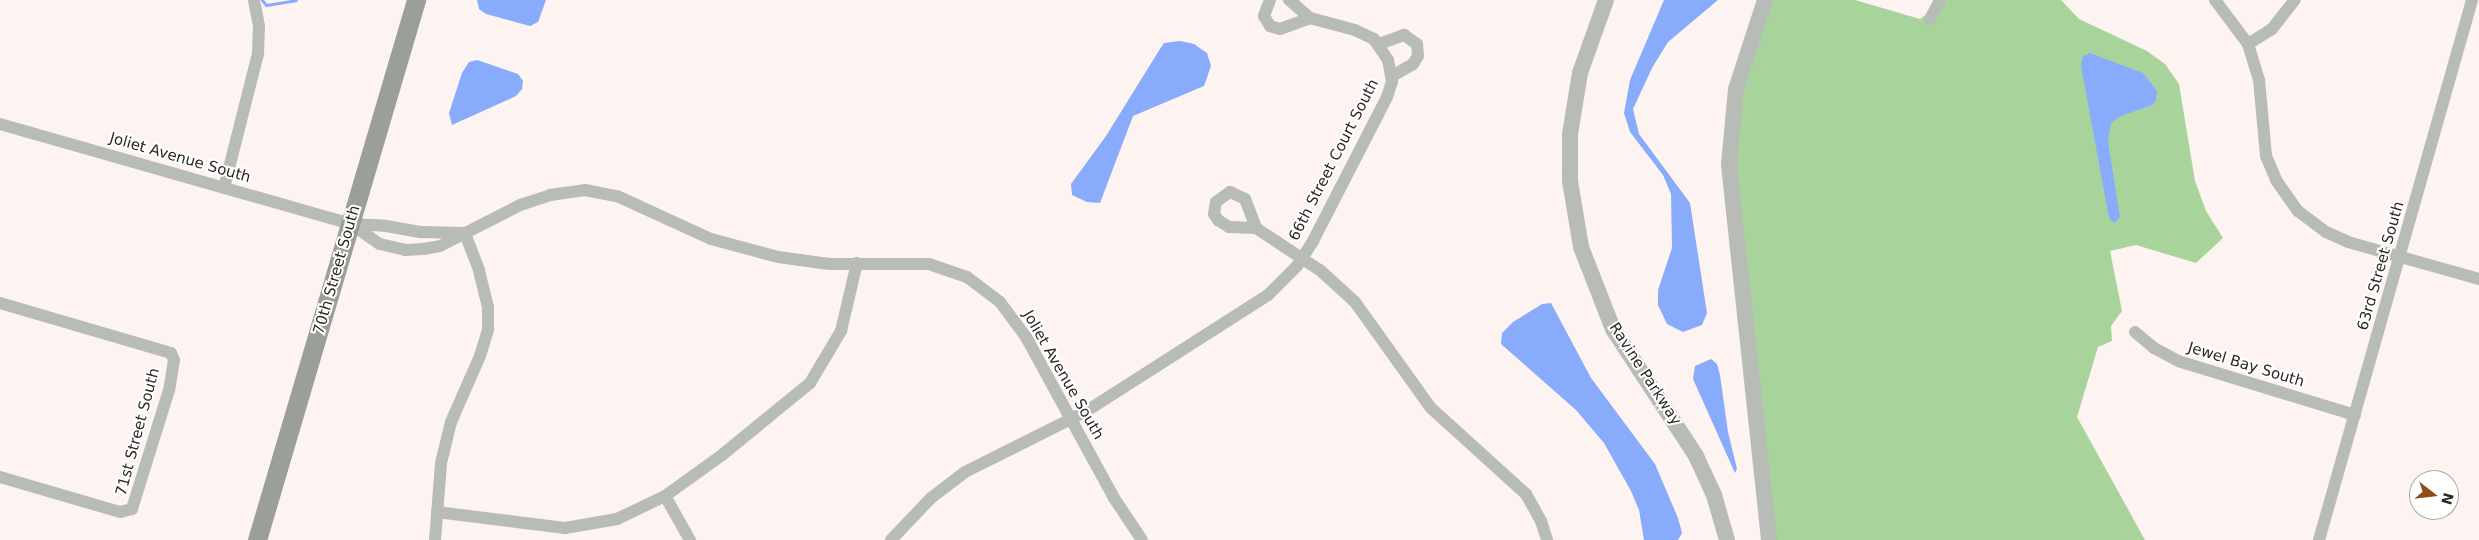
<!DOCTYPE html>
<html>
<head>
<meta charset="utf-8">
<style>
	body { margin:0 }
	#map { position:relative; width:2479px; height:540px; overflow:hidden; background:#fdf3f0; font-family:"DejaVu Sans",sans-serif }
	div>[style] { position:absolute }
	.green>* { inset:0; background:#a8d49c }
	.water>* { inset:0; background:#88acfb }
	.stream>* { height:3px; margin:-1.5px; padding:0 1.5px; transform-origin:1.5px; border-radius:1.5px; background:#88acfb }
	.minor>* { height:12px; margin:-6px; padding:0 6px; transform-origin:6px; border-radius:6px; background:#b8bcb7 }
	.tertiary>* { height:16px; margin:-8px; padding:0 8px; transform-origin:8px; border-radius:8px; background:#b8bcb7 }
	.secondary>* { height:19px; margin:-9.5px; padding:0 9.5px; transform-origin:9.5px; border-radius:9.5px; background:#9aa098 }
	span { translate:-50% -50%; white-space:nowrap; text-align:center; line-height:1.15; -webkit-text-stroke:4px #fff; paint-order:stroke }
	.street-label { font-size:15px; color:#2d2826 }
	.north { position:absolute; left:2409px; top:470px; width:50px; height:50px; box-sizing:border-box; background:#fff; border:1px solid #aba9a8; border-radius:50%; rotate:106deg; font-size:14px; font-weight:700; line-height:20px; text-align:center; color:#2d2826 }
	.north::after { content:''; display:block; margin:auto; width:18px; height:22px; background:#8e4d19; clip-path:polygon(50% 0,100% 100%,50% 72%,0 100%) }
</style>
</head>
<body>
<div id="map">
	<div class="green">
		<i style="clip-path:polygon(1772px 0,1855px 0,1920px 19px,1947px 0,2061px 0,2079px 19px,2147px 51px,2165px 64px,2179px 84px,2195px 181px,2206px 211px,2223px 238px,2196px 263px,2136px 245px,2110px 251px,2122px 311px,2111px 326px,2112px 341px,2098px 347px,2077px 417px,2145px 540px,1775px 540px,1736px 172px,1741px 99px)"></i>
	</div>
	<div class="water">
		<i style="clip-path:polygon(477px 0,546px 0,538px 22px,530px 26px,486px 14px,479px 9px)"></i>
		<i style="clip-path:polygon(1664px 0,1718px 0,1668px 42px,1652px 68px,1633px 109px,1639px 134px,1690px 203px,1707px 313px,1702px 325px,1683px 332px,1667px 324px,1658px 305px,1658px 290px,1672px 248px,1671px 194px,1663px 175px,1630px 132px,1624px 113px,1630px 80px)"></i>
		<i style="clip-path:polygon(1180px 41px,1194px 44px,1207px 53px,1211px 66px,1204px 86px,1133px 116px,1100px 203px,1087px 202px,1072px 195px,1071px 184px,1106px 136px,1160px 49px,1164px 43px)"></i>
		<i style="clip-path:polygon(2090px 53px,2143px 73px,2157px 91px,2156px 101px,2152px 105px,2121px 116px,2111px 123px,2108px 142px,2120px 217px,2114px 223px,2109px 218px,2081px 66px,2083px 56px)"></i>
		<i style="clip-path:polygon(477px 60px,518px 74px,523px 81px,522px 89px,516px 96px,452px 125px,449px 113px,462px 73px,469px 62px)"></i>
		<i style="clip-path:polygon(1551px 303px,1591px 378px,1655px 464px,1678px 518px,1682px 533px,1678px 540px,1644px 540px,1639px 510px,1631px 491px,1604px 443px,1576px 410px,1501px 344px,1502px 333px,1513px 322px,1542px 304px)"></i>
		<i style="clip-path:polygon(1711px 359px,1717px 364px,1720px 375px,1728px 432px,1737px 469px,1735px 473px,1693px 379px,1695px 366px)"></i>
	</div>
	<div class="stream">
		<i style="left:262px;top:0;width:6px;rotate:51deg"></i>
		<i style="left:266px;top:5px;width:30px;rotate:-9deg"></i>
	</div>
	<div class="minor">
		<i style="left:1270px;top:0;width:17px;rotate:111deg"></i>
		<i style="left:1264px;top:16px;width:12px;rotate:59deg"></i>
		<i style="left:1270px;top:26px;width:10px;rotate:17deg"></i>
		<i style="left:1280px;top:29px;width:32px;rotate:-20deg"></i>
		<i style="left:1310px;top:18px;width:28px;rotate:-139deg"></i>
		<i style="left:2215px;top:0;width:55px;rotate:53.1deg"></i>
		<i style="left:2248px;top:44px;width:38px;rotate:73deg"></i>
		<i style="left:2259px;top:80px;width:76px;rotate:84.7deg"></i>
		<i style="left:2266px;top:156px;width:26px;rotate:67deg"></i>
		<i style="left:2276px;top:180px;width:38px;rotate:55deg"></i>
		<i style="left:2298px;top:211px;width:35px;rotate:37deg"></i>
		<i style="left:2326px;top:232px;width:24px;rotate:24deg"></i>
		<i style="left:2348px;top:242px;width:136px;rotate:15.8deg"></i>
		<i style="left:1930px;top:19px;width:21px;rotate:-62deg"></i>
		<i style="left:1379px;top:44px;width:27px;rotate:-20deg"></i>
		<i style="left:1404px;top:35px;width:16px;rotate:35deg"></i>
		<i style="left:1417px;top:44px;width:12px;rotate:85deg"></i>
		<i style="left:1418px;top:56px;width:9px;rotate:122deg"></i>
		<i style="left:1413px;top:64px;width:24px;rotate:150deg"></i>
		<i style="left:2248px;top:44px;width:28px;rotate:-32deg"></i>
		<i style="left:2272px;top:29px;width:37px;rotate:-52deg"></i>
		<i style="left:0;top:124px;width:365px;rotate:15.9deg"></i>
		<i style="left:351px;top:224px;width:35px;rotate:3deg"></i>
		<i style="left:386px;top:226px;width:36px;rotate:10deg"></i>
		<i style="left:421px;top:232px;width:42px;rotate:1.4deg"></i>
		<i style="left:224px;top:188px;width:138px;rotate:-75.8deg"></i>
		<i style="left:258px;top:54px;width:28px;rotate:-88deg"></i>
		<i style="left:259px;top:26px;width:26px;rotate:-101deg"></i>
		<i style="left:1230px;top:192px;width:17px;rotate:25deg"></i>
		<i style="left:1245px;top:199px;width:31px;rotate:69deg"></i>
		<i style="left:1256px;top:228px;width:27px;rotate:-178deg"></i>
		<i style="left:1229px;top:227px;width:13px;rotate:-148deg"></i>
		<i style="left:1218px;top:220px;width:7px;rotate:-124deg"></i>
		<i style="left:1214px;top:214px;width:12px;rotate:-81deg"></i>
		<i style="left:1216px;top:202px;width:17px;rotate:-36deg"></i>
		<i style="left:351px;top:224px;width:35px;rotate:35deg"></i>
		<i style="left:380px;top:244px;width:26px;rotate:13deg"></i>
		<i style="left:405px;top:250px;width:18px;rotate:-3deg"></i>
		<i style="left:423px;top:249px;width:17px;rotate:-10deg"></i>
		<i style="left:440px;top:246px;width:90px;rotate:-27.1deg"></i>
		<i style="left:520px;top:205px;width:32px;rotate:-18deg"></i>
		<i style="left:550px;top:195px;width:35px;rotate:-8deg"></i>
		<i style="left:585px;top:190px;width:33px;rotate:11deg"></i>
		<i style="left:617px;top:196px;width:103px;rotate:24.6deg"></i>
		<i style="left:711px;top:239px;width:69px;rotate:15deg"></i>
		<i style="left:778px;top:257px;width:52px;rotate:7.7deg"></i>
		<i style="left:830px;top:264px;width:99px"></i>
		<i style="left:929px;top:264px;width:40px;rotate:18.9deg"></i>
		<i style="left:967px;top:277px;width:41px;rotate:37.1deg"></i>
		<i style="left:1000px;top:302px;width:44px;rotate:53.4deg"></i>
		<i style="left:1026px;top:337px;width:183px;rotate:61.3deg"></i>
		<i style="left:1114px;top:498px;width:50px;rotate:56.3deg"></i>
		<i style="left:1256px;top:228px;width:78px;rotate:33.5deg"></i>
		<i style="left:1321px;top:271px;width:46px;rotate:42.4deg"></i>
		<i style="left:1355px;top:302px;width:130px;rotate:54.4deg"></i>
		<i style="left:1431px;top:408px;width:128px;rotate:42.2deg"></i>
		<i style="left:1526px;top:494px;width:31px;rotate:61deg"></i>
		<i style="left:1541px;top:521px;width:20px;rotate:72deg"></i>
		<i style="left:0;top:303px;width:178px;rotate:16.3deg"></i>
		<i style="left:171px;top:353px;width:8px;rotate:67deg"></i>
		<i style="left:174px;top:360px;width:30px;rotate:99deg"></i>
		<i style="left:169px;top:390px;width:125px;rotate:107.3deg"></i>
		<i style="left:132px;top:509px;width:12px;rotate:166deg"></i>
		<i style="left:120px;top:512px;width:125px;rotate:-163.7deg"></i>
		<i style="left:2135px;top:332px;width:25px;rotate:40deg"></i>
		<i style="left:2154px;top:348px;width:27px;rotate:28deg"></i>
		<i style="left:2178px;top:361px;width:185px;rotate:17deg"></i>
		<i style="left:665px;top:496px;width:51px;rotate:60.4deg"></i>
		<i style="left:437px;top:512px;width:129px;rotate:7.1deg"></i>
		<i style="left:565px;top:528px;width:53px;rotate:-9.8deg"></i>
		<i style="left:617px;top:519px;width:53px;rotate:-25.6deg"></i>
		<i style="left:665px;top:496px;width:70px;rotate:-35.7deg"></i>
		<i style="left:722px;top:455px;width:114px;rotate:-39.3deg"></i>
		<i style="left:810px;top:383px;width:61px;rotate:-59.2deg"></i>
		<i style="left:841px;top:331px;width:70px;rotate:-76.8deg"></i>
		<i style="left:435px;top:540px;width:77px;rotate:-85.5deg"></i>
		<i style="left:441px;top:463px;width:42px;rotate:-76.3deg"></i>
		<i style="left:451px;top:422px;width:72px;rotate:-66.3deg"></i>
		<i style="left:480px;top:356px;width:28px;rotate:-73deg"></i>
		<i style="left:488px;top:329px;width:22px;rotate:-90deg"></i>
		<i style="left:488px;top:307px;width:38px;rotate:-104deg"></i>
		<i style="left:479px;top:270px;width:40px;rotate:-111deg"></i>
		<i style="left:891px;top:540px;width:58px;rotate:-46.4deg"></i>
		<i style="left:931px;top:498px;width:43px;rotate:-37.4deg"></i>
		<i style="left:965px;top:472px;width:134px;rotate:-26.6deg"></i>
		<i style="left:1085px;top:412px;width:217px;rotate:-32.6deg"></i>
		<i style="left:1268px;top:295px;width:41px;rotate:-45deg"></i>
		<i style="left:1297px;top:266px;width:30px;rotate:-57deg"></i>
		<i style="left:1313px;top:241px;width:162px;rotate:-62.8deg"></i>
		<i style="left:1387px;top:97px;width:16px;rotate:-72deg"></i>
		<i style="left:1392px;top:82px;width:22px;rotate:-100deg"></i>
		<i style="left:1388px;top:60px;width:25px;rotate:-124deg"></i>
		<i style="left:1374px;top:39px;width:21px;rotate:-155deg"></i>
		<i style="left:1355px;top:30px;width:47px;rotate:-165.1deg"></i>
		<i style="left:2319px;top:540px;width:561px;rotate:-74.18deg"></i>
	</div>
	<div class="tertiary">
		<i style="left:1606px;top:0;width:77px;rotate:109.6deg"></i>
		<i style="left:1580px;top:73px;width:62px;rotate:99.3deg"></i>
		<i style="left:1570px;top:134px;width:47px;rotate:90deg"></i>
		<i style="left:1570px;top:181px;width:67px;rotate:80.5deg"></i>
		<i style="left:1581px;top:247px;width:88px;rotate:68.7deg"></i>
		<i style="left:1613px;top:329px;width:152px;rotate:56.8deg"></i>
		<i style="left:1696px;top:456px;width:43px;rotate:65.2deg"></i>
		<i style="left:1714px;top:495px;width:47px;rotate:73.9deg"></i>
		<i style="left:1765px;top:0;width:94px;rotate:108deg"></i>
		<i style="left:1736px;top:89px;width:76px;rotate:95.3deg"></i>
		<i style="left:1729px;top:165px;width:377px;rotate:83.9deg"></i>
	</div>
	<div class="secondary">
		<i style="left:257px;top:540px;width:563px;rotate:-73.59deg"></i>
	</div>
	<div class="street-label">
		<span style="left:180px;top:158px;rotate:16deg">Joliet Avenue South</span>
		<span style="left:1334px;top:160px;rotate:-63deg">66th Street Court South</span>
		<span style="left:2381px;top:266px;rotate:-74deg">63rd Street South</span>
		<span style="left:337px;top:270px;rotate:-74deg">70th Street South</span>
		<span style="left:2246px;top:365px;rotate:17deg">Jewel Bay South</span>
		<span style="left:1645px;top:374px;rotate:57deg">Ravine Parkway</span>
		<span style="left:1063px;top:375px;rotate:60deg">Joliet Avenue South</span>
		<span style="left:138px;top:432px;rotate:-75deg">71st Street South</span>
	</div>
	<div class="north">N</div>
</div>
</body>
</html>
